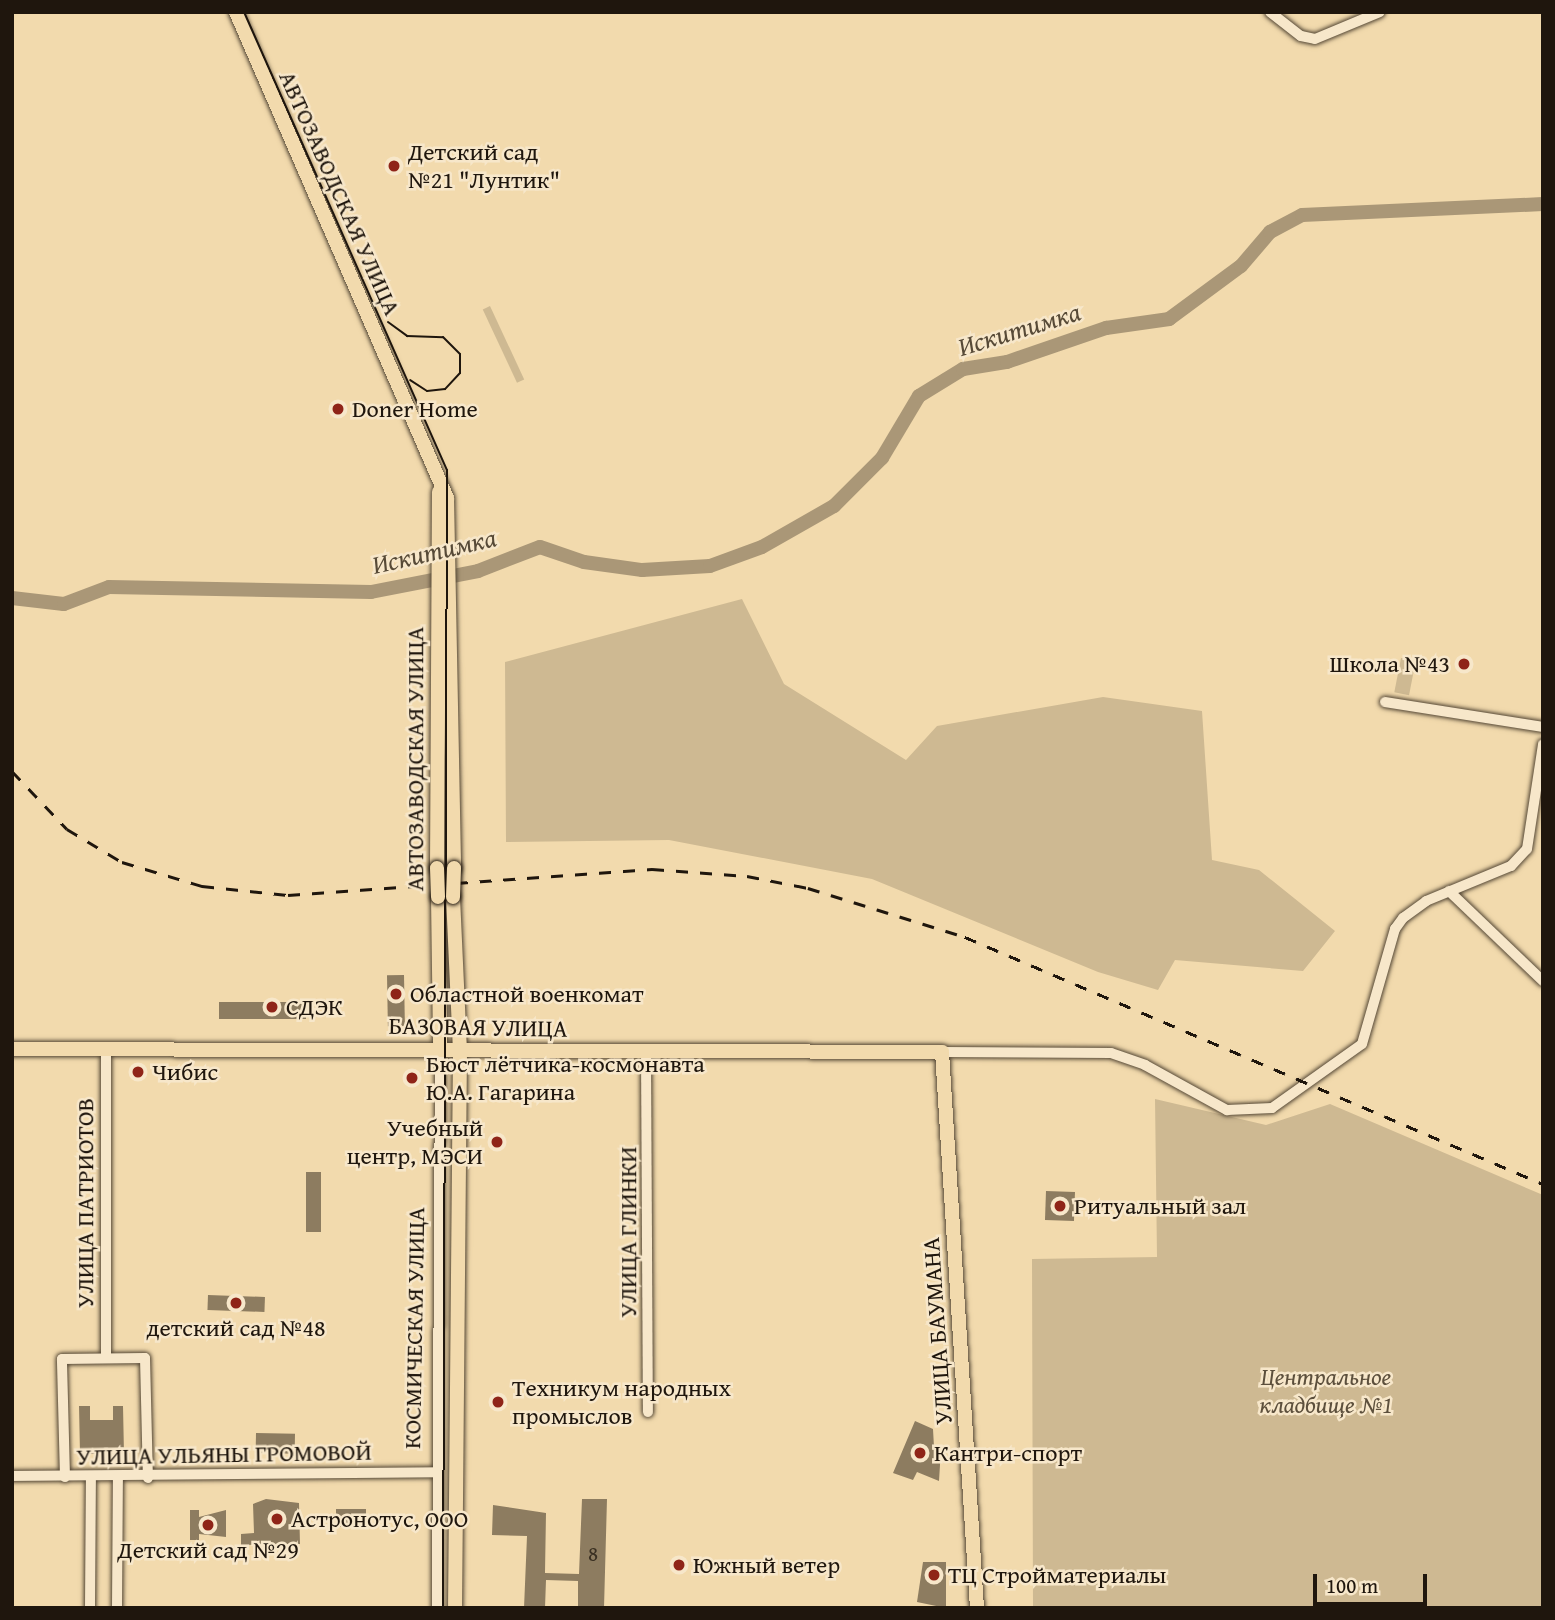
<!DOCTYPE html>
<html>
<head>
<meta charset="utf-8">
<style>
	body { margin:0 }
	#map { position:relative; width:1555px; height:1620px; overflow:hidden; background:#f2daad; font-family:"Gentium Book Plus",serif }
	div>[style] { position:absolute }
	.green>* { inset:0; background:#ceb992; transform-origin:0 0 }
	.river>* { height:14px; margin:-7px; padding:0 7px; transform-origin:7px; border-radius:7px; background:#aa9777 }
	.building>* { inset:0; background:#8d7c60; transform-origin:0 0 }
	.roads { filter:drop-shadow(0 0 2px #544735) drop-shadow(0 0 2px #544735) }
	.minor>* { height:10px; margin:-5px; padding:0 5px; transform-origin:5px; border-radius:5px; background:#f7e7ca }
	.major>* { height:14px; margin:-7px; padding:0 7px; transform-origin:7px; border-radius:7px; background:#f2daad }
	.tram>* { height:2px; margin:-1px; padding:0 1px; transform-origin:1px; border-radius:1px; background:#1f160d }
	.rail>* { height:2.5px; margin-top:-1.25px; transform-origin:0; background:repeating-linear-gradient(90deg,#1f160d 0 12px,transparent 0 24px) }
	.bridges { filter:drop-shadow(0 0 2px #1f160d) drop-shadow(0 0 2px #1f160d) }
	.major-bridge>* { height:14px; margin:-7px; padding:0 7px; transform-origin:7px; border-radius:7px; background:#f2daad }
	.dots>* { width:19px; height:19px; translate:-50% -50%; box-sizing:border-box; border:4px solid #f7e7ca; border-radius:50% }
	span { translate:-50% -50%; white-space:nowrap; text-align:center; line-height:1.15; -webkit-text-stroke:5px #f7e7ca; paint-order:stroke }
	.number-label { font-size:21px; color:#3a3022 }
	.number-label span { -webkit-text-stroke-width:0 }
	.poi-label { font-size:24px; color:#1f160d }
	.left { translate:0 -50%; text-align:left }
	.right { translate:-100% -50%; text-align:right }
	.street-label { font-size:24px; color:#1f160d }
	.park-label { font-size:24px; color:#5c4f3c; font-style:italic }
	.water-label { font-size:26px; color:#574a37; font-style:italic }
	.frame { position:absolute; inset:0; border:14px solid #1f160d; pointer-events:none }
	.scale { position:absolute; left:1313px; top:1574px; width:114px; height:32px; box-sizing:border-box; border:4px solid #1f160d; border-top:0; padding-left:9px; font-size:21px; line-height:24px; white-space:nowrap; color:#1f160d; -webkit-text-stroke:5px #f7e7ca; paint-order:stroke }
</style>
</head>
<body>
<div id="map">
	<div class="green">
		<i style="left:490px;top:306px;width:81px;height:8px;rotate:65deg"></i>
		<i style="clip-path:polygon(742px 599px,784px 684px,906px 760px,937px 726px,1103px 697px,1202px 711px,1212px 860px,1259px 870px,1335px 931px,1303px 971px,1175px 960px,1158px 990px,1098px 972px,872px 879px,669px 840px,506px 842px,505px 662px)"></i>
		<i style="left:1401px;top:658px;width:15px;height:35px;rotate:11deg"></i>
		<i style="clip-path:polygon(1155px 1099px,1266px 1125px,1330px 1104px,1543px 1195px,1543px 1608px,1033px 1608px,1032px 1259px,1157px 1257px)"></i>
	</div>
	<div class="river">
		<i style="left:12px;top:598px;width:52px;rotate:6.6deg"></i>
		<i style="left:64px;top:604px;width:48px;rotate:-20.7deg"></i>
		<i style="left:109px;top:587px;width:262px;rotate:1.1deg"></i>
		<i style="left:371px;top:592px;width:109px;rotate:-11.1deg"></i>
		<i style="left:478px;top:571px;width:66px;rotate:-21.2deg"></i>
		<i style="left:540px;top:547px;width:46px;rotate:18.8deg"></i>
		<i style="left:584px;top:562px;width:59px;rotate:7.9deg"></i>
		<i style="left:642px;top:570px;width:68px;rotate:-3.4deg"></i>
		<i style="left:710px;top:566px;width:55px;rotate:-20.1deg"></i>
		<i style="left:762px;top:547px;width:83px;rotate:-29.7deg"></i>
		<i style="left:834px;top:506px;width:68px;rotate:-45deg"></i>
		<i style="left:882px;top:458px;width:72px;rotate:-59.2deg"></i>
		<i style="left:919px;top:396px;width:52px;rotate:-31.5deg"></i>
		<i style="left:963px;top:369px;width:45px;rotate:-9deg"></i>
		<i style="left:1007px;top:362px;width:105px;rotate:-19deg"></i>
		<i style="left:1106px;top:328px;width:64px;rotate:-8.1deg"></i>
		<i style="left:1169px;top:319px;width:89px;rotate:-36.4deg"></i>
		<i style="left:1241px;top:266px;width:45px;rotate:-49.5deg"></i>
		<i style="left:1270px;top:232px;width:36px;rotate:-28deg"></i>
		<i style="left:1302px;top:215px;width:241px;rotate:-2.6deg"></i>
	</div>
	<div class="building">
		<i style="left:404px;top:975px;width:51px;height:17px;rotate:89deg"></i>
		<i style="left:306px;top:1002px;width:17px;height:87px;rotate:90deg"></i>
		<i style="left:306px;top:1172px;width:15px;height:60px"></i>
		<i style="left:1046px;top:1191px;width:29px;height:29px;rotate:2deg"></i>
		<i style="left:208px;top:1295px;width:57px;height:15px;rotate:2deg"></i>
		<i style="clip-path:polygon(79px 1406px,90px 1406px,90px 1420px,113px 1420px,113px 1406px,123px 1406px,124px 1454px,80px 1454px)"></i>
		<i style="clip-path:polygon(915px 1421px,933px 1429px,934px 1447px,941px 1449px,939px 1481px,917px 1472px,913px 1480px,893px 1473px)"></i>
		<i style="left:256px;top:1433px;width:39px;height:20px;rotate:1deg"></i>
		<i style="clip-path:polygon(266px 1499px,299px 1503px,300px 1544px,241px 1545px,241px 1534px,254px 1533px,253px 1504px)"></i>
		<i style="clip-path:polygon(582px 1499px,607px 1499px,604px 1608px,578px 1608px,578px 1581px,546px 1580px,545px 1608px,524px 1608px,527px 1536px,492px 1535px,493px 1505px,546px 1513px,545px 1573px,579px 1574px)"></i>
		<i style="left:336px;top:1509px;width:30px;height:18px"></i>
		<i style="clip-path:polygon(190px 1510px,199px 1510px,199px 1517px,226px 1510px,226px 1537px,199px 1534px,199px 1540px,190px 1540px)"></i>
		<i style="clip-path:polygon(923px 1562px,946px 1562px,946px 1608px,917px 1602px)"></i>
	</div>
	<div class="roads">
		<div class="minor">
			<i style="left:1270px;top:12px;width:39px;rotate:38deg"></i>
			<i style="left:1301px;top:36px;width:14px;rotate:12deg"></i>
			<i style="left:1315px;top:39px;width:70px;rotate:-22.6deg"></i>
			<i style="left:1385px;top:702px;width:160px;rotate:9deg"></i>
			<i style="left:1449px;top:891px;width:130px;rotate:43.8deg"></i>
			<i style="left:106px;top:1047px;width:311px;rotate:90deg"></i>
			<i style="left:646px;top:1052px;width:360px;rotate:89.7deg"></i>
			<i style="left:942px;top:1052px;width:169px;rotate:0.3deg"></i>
			<i style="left:1111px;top:1053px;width:36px;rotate:19deg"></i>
			<i style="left:1145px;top:1065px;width:94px;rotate:28.8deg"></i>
			<i style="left:1227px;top:1110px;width:45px;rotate:-2.5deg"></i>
			<i style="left:1272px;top:1108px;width:110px;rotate:-35.4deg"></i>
			<i style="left:1362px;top:1044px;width:120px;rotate:-74deg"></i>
			<i style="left:1395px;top:929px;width:14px;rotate:-54deg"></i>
			<i style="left:1403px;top:918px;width:29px;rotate:-36deg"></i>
			<i style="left:1426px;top:901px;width:92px;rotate:-22.4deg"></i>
			<i style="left:1511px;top:866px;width:23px;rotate:-47deg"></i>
			<i style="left:1527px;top:849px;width:106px;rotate:-81.3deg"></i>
			<i style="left:12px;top:1476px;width:423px;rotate:-0.5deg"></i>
			<i style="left:65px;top:1477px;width:118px;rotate:-91.5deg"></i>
			<i style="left:62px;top:1359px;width:83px;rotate:-0.7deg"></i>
			<i style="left:145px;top:1358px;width:120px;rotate:88.6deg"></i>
			<i style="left:90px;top:1608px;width:131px;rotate:-89.6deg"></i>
			<i style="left:117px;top:1608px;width:131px;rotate:-89.6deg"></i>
			<i style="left:437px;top:1608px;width:559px;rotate:-89.69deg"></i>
		</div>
		<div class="major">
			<i style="left:236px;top:12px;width:530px;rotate:66.53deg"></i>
			<i style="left:447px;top:498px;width:370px;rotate:88.9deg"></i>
			<i style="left:437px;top:868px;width:376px;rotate:-89.7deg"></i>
			<i style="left:438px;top:897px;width:152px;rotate:89.2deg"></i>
			<i style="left:453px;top:897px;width:153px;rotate:87.4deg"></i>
			<i style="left:460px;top:1050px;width:558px;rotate:90.51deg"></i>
			<i style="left:12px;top:1049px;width:930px;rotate:0.18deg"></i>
			<i style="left:942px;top:1052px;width:557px;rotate:86.4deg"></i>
		</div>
	</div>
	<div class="tram">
		<i style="left:244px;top:12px;width:501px;rotate:66.1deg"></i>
		<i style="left:447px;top:470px;width:1138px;rotate:90.2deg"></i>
		<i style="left:388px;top:322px;width:24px;rotate:36deg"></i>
		<i style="left:407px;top:336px;width:36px;rotate:2deg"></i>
		<i style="left:443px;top:337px;width:24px;rotate:45deg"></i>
		<i style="left:460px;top:354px;width:19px;rotate:90deg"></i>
		<i style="left:460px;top:373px;width:22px;rotate:133deg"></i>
		<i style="left:445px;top:389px;width:18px;rotate:174deg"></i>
		<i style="left:427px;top:391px;width:20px;rotate:-147deg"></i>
	</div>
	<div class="rail">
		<i style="left:12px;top:771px;width:80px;rotate:46.5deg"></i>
		<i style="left:67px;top:829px;width:64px;rotate:31deg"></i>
		<i style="left:122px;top:862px;width:84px;rotate:16.7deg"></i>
		<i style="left:202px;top:886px;width:86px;rotate:6deg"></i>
		<i style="left:288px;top:895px;width:365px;rotate:-4.1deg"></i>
		<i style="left:652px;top:869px;width:95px;rotate:4.2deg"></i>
		<i style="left:747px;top:876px;width:62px;rotate:11.1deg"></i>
		<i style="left:808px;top:888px;width:164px;rotate:17.3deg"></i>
		<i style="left:965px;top:937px;width:629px;rotate:23.14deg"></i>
	</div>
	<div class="bridges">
		<div class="major-bridge">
			<i style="left:437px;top:868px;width:29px;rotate:88deg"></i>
			<i style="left:453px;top:897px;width:29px;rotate:-88deg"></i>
		</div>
	</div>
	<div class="dots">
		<i style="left:394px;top:166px;background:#8f2418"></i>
		<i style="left:338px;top:409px;background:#8f2418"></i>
		<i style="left:1464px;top:664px;background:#8f2418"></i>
		<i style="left:396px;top:994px;background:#8f2418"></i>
		<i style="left:272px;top:1007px;background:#8f2418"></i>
		<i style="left:138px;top:1072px;background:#8f2418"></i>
		<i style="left:412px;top:1078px;background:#8f2418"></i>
		<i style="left:497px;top:1142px;background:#8f2418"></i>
		<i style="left:1060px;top:1206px;background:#8f2418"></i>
		<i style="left:236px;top:1303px;background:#8f2418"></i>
		<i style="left:498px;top:1402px;background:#8f2418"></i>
		<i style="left:920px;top:1453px;background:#8f2418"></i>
		<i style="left:277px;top:1519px;background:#8f2418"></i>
		<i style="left:208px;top:1525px;background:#8f2418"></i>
		<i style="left:679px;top:1565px;background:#8f2418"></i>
		<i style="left:934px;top:1575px;background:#8f2418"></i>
	</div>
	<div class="number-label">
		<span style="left:593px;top:1554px">8</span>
	</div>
	<div class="poi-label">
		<span class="left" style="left:408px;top:166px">Детский сад<br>№21 "Лунтик"</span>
		<span class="left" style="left:352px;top:409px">Doner Home</span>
		<span class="right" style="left:1450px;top:664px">Школа №43</span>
		<span class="left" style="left:410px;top:994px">Областной военкомат</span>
		<span class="left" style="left:286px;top:1007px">СДЭК</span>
		<span class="left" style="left:426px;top:1078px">Бюст лётчика-космонавта<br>Ю.А. Гагарина</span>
		<span class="left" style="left:152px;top:1072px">Чибис</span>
		<span class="right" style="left:483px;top:1142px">Учебный<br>центр, МЭСИ</span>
		<span class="left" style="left:1074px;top:1206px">Ритуальный зал</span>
		<span style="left:236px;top:1328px">детский сад №48</span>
		<span class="left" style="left:512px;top:1402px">Техникум народных<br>промыслов</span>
		<span class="left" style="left:934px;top:1453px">Кантри-спорт</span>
		<span class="left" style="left:291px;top:1519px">Астронотус, ООО</span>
		<span style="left:208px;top:1550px">Детский сад №29</span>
		<span class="left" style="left:693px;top:1565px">Южный ветер</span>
		<span class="left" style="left:948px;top:1575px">ТЦ Стройматериалы</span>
	</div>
	<div class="street-label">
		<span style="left:340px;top:193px;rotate:66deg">АВТОЗАВОДСКАЯ УЛИЦА</span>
		<span style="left:415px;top:759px;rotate:-90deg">АВТОЗАВОДСКАЯ УЛИЦА</span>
		<span style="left:478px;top:1027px;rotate:1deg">БАЗОВАЯ УЛИЦА</span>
		<span style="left:85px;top:1203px;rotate:-90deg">УЛИЦА ПАТРИОТОВ</span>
		<span style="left:628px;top:1232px;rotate:-90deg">УЛИЦА ГЛИНКИ</span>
		<span style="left:414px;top:1328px;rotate:-89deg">КОСМИЧЕСКАЯ УЛИЦА</span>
		<span style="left:937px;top:1331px;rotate:-94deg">УЛИЦА БАУМАНА</span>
		<span style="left:224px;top:1454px;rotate:-1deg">УЛИЦА УЛЬЯНЫ ГРОМОВОЙ</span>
	</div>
	<div class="park-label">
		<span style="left:1326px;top:1391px">Центральное<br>кладбище №1</span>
	</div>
	<div class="water-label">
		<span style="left:1019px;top:329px;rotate:-17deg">Искитимка</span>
		<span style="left:434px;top:551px;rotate:-13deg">Искитимка</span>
	</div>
	<div class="frame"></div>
	<div class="scale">100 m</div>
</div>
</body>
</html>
